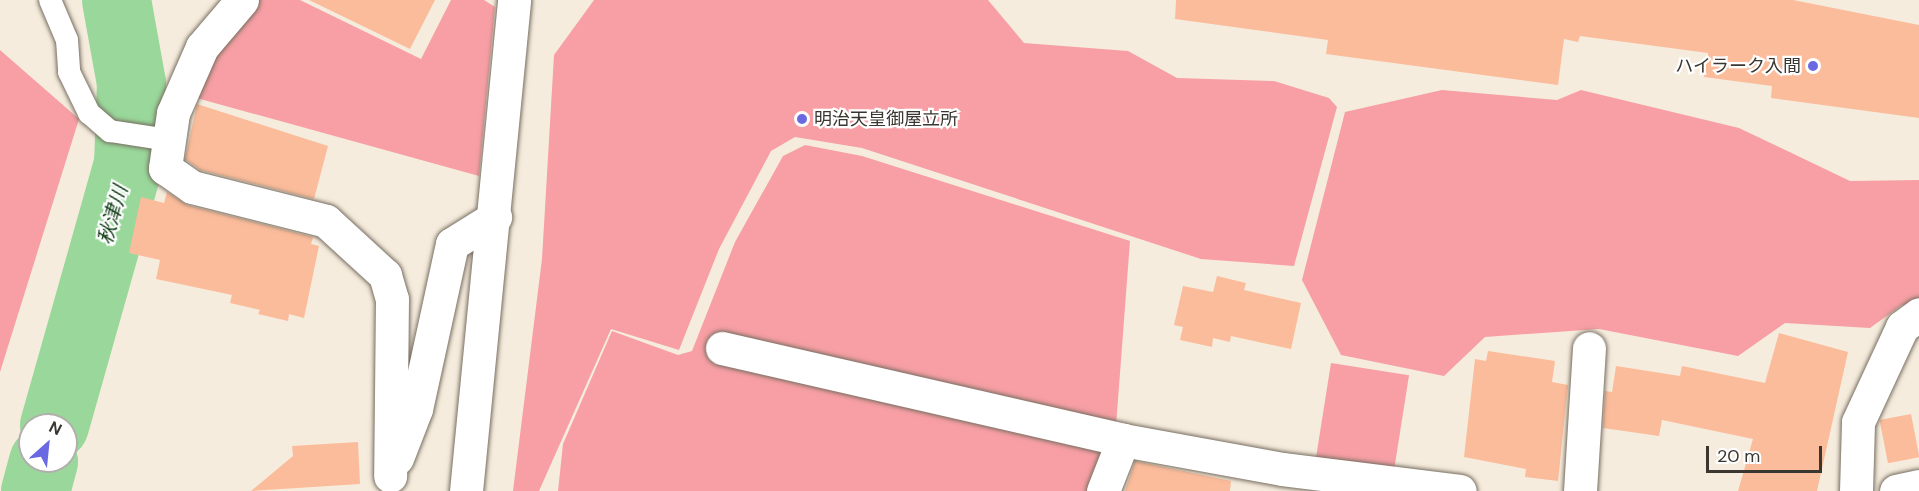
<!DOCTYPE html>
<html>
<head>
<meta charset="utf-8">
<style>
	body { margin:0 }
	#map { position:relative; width:1919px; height:491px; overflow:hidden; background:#f6ecdd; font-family:"DM Sans","Noto Sans JP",sans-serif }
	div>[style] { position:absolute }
	.green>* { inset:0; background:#f79fa4; transform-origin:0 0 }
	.river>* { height:69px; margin:-34.5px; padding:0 34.5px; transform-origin:34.5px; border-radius:34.5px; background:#99d89a }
	.building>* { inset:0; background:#fbbc9b; transform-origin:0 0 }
	.roads { filter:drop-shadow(0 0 2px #776e61) drop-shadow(0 0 2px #776e61) }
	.lane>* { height:22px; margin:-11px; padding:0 11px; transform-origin:11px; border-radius:11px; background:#fff }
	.street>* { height:33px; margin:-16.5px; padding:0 16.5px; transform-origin:16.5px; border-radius:16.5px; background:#fff }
	.secondary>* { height:33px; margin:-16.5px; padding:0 16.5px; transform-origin:16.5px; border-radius:16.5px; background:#fff }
	.dots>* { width:16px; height:16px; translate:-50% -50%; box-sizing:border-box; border:3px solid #fff; border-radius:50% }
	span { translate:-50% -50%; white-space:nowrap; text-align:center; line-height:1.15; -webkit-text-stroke:4.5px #fff; paint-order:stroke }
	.poi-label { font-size:18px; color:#3a3630 }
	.right { translate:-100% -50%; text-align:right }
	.left { translate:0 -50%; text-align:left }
	.water-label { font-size:20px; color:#09360e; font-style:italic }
	.north { position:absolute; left:18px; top:413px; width:60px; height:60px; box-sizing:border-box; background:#fff; border:2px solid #b0afac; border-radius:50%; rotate:27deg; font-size:16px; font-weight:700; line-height:24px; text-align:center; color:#3a3630 }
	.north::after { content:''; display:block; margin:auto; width:21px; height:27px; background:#6a69e2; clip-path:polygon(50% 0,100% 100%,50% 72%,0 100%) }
	.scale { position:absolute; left:1706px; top:446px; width:116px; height:27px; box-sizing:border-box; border:3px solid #3a3630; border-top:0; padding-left:8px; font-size:18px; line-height:21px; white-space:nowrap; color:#3a3630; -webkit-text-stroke:4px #fff; paint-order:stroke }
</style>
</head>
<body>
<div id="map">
	<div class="green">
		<i style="clip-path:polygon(256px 0,300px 0,421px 59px,451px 0,484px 0,495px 7px,479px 176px,193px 97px,218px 40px)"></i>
		<i style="clip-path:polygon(594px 0,988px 0,1024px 43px,1128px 51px,1177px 78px,1274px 81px,1329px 98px,1337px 107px,1294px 266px,1201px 259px,862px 148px,795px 137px,771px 151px,719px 249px,679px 350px,611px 329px,539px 491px,513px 491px,542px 259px,554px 55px)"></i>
		<i style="clip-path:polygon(0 50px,79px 119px,0 372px)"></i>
		<i style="clip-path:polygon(1442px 90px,1557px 100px,1581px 90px,1739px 128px,1850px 181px,1919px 180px,1919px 307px,1902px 305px,1870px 328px,1785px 323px,1738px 356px,1599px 329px,1485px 337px,1444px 376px,1341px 355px,1302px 280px,1345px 112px)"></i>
		<i style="clip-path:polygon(805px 145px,862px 156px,1130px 241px,1116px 426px,1094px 491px,558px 491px,563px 444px,612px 331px,678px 355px,692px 351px,735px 242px,783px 156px)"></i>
		<i style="left:1331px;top:363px;width:79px;height:99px;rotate:9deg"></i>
	</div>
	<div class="river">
		<i style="left:54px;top:425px;width:271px;rotate:-74.2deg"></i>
		<i style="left:128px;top:164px;width:81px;rotate:-87.9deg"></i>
		<i style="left:131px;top:83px;width:84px;rotate:-100.2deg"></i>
		<i style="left:35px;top:491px;width:31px;rotate:-75deg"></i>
	</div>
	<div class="building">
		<i style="clip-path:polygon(309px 0,435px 0,410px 49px)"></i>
		<i style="clip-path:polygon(1176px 0,1793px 0,1919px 25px,1919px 118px,1771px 98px,1772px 86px,1704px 77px,1708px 53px,1580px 36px,1578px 42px,1564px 39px,1558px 85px,1326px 54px,1328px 40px,1175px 19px)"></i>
		<i style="clip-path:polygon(197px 104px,328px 146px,314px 199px,200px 170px,185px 159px)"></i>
		<i style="clip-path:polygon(167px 192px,187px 205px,313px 237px,311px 244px,319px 246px,304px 318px,289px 314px,288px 321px,258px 314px,260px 310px,230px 303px,232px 295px,156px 279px,160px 260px,129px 253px,141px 197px,164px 203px)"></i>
		<i style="clip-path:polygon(1217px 276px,1246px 283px,1244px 290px,1301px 303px,1291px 349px,1231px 336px,1230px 342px,1213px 338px,1212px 347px,1180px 340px,1183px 327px,1174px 325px,1183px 286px,1213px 292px)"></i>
		<i style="clip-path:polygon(1779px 333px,1848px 352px,1817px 491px,1738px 491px,1753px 439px,1662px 420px,1659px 436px,1603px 428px,1605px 391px,1612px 392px,1616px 366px,1680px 376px,1682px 366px,1765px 383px)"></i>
		<i style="clip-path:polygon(1488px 351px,1555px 361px,1552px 382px,1568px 385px,1558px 481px,1525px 477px,1526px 469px,1464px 457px,1475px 359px,1486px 361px)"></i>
		<i style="left:1911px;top:414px;width:44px;height:32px;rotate:79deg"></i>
		<i style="clip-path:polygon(358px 442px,360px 484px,251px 491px,293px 456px,292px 446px)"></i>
		<i style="clip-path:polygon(1135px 461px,1231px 481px,1230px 491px,1125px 491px)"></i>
	</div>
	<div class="roads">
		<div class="lane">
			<i style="left:50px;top:0;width:43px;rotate:67deg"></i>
			<i style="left:67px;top:40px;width:32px;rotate:86deg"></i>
			<i style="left:69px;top:72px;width:46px;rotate:64deg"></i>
			<i style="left:89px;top:113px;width:28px;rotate:41deg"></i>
			<i style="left:110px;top:131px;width:60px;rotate:8.7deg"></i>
		</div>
		<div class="street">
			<i style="left:242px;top:0;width:62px;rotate:130.4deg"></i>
			<i style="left:202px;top:47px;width:72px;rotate:113.7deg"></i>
			<i style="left:173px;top:113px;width:56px;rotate:98.3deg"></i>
			<i style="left:165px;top:168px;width:33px;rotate:35deg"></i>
			<i style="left:192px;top:187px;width:138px;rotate:14.2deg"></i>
			<i style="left:326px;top:221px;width:80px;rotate:42.5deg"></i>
			<i style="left:385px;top:275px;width:25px;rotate:74deg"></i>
			<i style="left:392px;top:299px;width:177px;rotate:90.6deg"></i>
			<i style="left:722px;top:348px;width:411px;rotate:12.9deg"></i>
			<i style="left:1123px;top:440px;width:162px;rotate:10.3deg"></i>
			<i style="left:1282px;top:469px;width:179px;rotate:7deg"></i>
			<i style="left:397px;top:458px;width:53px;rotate:-68.8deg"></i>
			<i style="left:416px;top:409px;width:169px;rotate:-77.7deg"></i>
			<i style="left:452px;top:244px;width:51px;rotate:-32.1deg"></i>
			<i style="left:1103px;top:491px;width:55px;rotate:-68.6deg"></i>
			<i style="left:1580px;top:491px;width:143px;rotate:-86.4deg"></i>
			<i style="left:1856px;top:491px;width:69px;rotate:-88.3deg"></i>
			<i style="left:1858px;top:422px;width:105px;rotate:-65.1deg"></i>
			<i style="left:1902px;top:327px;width:21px;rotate:-37deg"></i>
			<i style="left:1896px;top:491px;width:24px;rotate:-12deg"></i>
		</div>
		<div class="secondary">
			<i style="left:466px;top:491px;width:493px;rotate:-84.4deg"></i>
		</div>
	</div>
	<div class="dots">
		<i style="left:1813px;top:66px;background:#6a69e2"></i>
		<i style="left:802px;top:119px;background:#6a69e2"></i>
	</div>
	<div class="poi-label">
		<span class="right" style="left:1801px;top:66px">ハイラーク入間</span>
		<span class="left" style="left:814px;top:119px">明治天皇御屋立所</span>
	</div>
	<div class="water-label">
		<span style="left:113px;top:215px;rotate:-74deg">秋津川</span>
	</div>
	<div class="north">N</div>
	<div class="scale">20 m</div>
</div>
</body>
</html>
